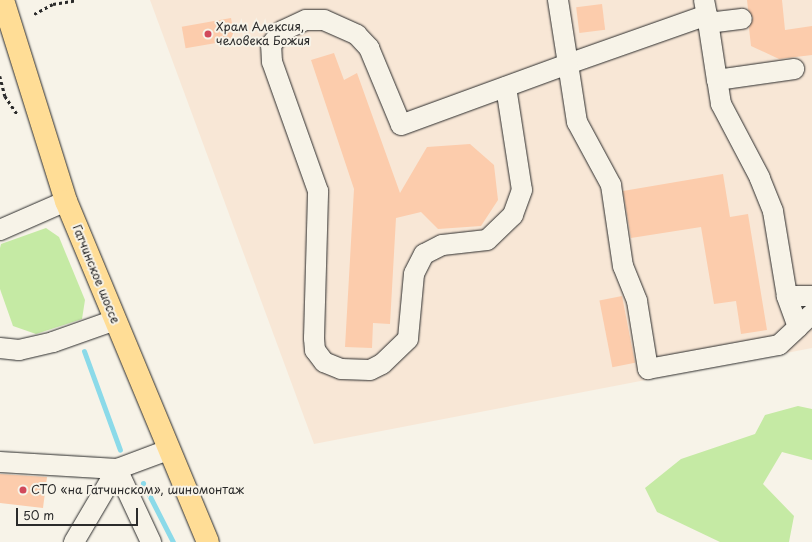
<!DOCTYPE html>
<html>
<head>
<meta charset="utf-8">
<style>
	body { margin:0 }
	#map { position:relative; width:812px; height:542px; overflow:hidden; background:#f7f3e8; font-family:"Playpen Sans",sans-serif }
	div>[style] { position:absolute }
	.built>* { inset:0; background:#f8e7d6 }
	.green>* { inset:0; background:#c5eaa4 }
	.stream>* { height:5px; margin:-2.5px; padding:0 2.5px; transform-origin:2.5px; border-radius:2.5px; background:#8bdae9 }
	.building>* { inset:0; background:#fcccac; transform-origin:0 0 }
	.path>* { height:2.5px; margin-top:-1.25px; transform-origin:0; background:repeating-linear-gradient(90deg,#2b2b2b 0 3px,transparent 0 6px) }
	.roads { filter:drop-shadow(0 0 1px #2b2b2b) drop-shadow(0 0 1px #2b2b2b) }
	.minor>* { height:20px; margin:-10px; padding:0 10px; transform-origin:10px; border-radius:10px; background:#f7f3e8 }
	.major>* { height:22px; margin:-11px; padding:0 11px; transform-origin:11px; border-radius:11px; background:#ffdd96 }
	.dots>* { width:11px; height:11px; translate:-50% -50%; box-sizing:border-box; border:2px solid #f7f3e8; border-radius:50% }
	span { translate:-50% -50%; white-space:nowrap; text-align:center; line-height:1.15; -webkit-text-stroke:4px #f7f3e8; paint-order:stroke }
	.poi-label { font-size:12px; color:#2b2b2b }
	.left { translate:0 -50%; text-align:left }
	.street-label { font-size:12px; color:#2b2b2b }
	.scale { position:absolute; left:16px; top:508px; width:122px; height:18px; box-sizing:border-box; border:2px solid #2b2b2b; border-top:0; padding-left:5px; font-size:12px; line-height:14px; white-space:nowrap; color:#2b2b2b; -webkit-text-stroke:3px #f7f3e8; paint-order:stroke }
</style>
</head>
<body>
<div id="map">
	<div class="built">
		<i style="clip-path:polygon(150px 0,812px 0,812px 348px,314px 444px)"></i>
	</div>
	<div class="green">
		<i style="clip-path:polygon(46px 228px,59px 237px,85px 300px,82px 319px,36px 334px,13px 326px,0 289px,0 248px,1px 244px)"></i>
		<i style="clip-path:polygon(798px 406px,812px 409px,812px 460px,782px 452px,763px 484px,794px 516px,789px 542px,720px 542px,657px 512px,645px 488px,681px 459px,755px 434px,765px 415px)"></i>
	</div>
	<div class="stream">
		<i style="left:84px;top:351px;width:105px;rotate:70deg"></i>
		<i style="left:143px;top:483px;width:66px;rotate:63deg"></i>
	</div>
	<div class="building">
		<i style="clip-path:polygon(747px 0,782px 0,785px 30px,812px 26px,812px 55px,779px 59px,751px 46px,749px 28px,753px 18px,748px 9px)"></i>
		<i style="left:602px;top:4px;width:26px;height:26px;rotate:83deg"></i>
		<i style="left:231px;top:18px;width:22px;height:50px;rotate:80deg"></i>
		<i style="clip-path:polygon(334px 53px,344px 80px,357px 73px,400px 193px,427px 147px,470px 144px,494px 165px,498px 200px,481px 226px,438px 229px,421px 212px,396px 218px,390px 324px,373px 323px,372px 348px,345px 347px,354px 189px,311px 60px)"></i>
		<i style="clip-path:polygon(723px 174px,730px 217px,748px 214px,767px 330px,741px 334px,736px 301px,714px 304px,701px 227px,631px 238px,623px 191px)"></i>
		<i style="left:622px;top:296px;width:68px;height:23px;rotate:79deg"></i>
		<i style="clip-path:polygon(0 474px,47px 477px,43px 508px,0 503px)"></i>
	</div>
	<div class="path">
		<i style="left:34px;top:14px;width:21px;rotate:-28deg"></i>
		<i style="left:53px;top:4px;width:24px;rotate:-9deg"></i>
		<i style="left:0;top:76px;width:21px;rotate:76deg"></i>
		<i style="left:5px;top:96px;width:23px;rotate:56deg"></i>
	</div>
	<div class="roads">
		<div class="minor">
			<i style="left:704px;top:0;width:15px;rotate:79deg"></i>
			<i style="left:707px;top:15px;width:147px;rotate:160.6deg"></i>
			<i style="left:568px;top:64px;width:59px;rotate:81.2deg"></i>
			<i style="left:577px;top:122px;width:72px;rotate:61.6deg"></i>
			<i style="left:611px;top:185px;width:82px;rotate:81.6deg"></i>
			<i style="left:623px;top:266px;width:38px;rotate:68deg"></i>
			<i style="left:637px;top:301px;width:69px;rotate:80.8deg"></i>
			<i style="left:648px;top:369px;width:133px;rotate:-10.4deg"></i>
			<i style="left:779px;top:345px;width:26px;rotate:-43deg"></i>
			<i style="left:798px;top:327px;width:33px;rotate:-110deg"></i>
			<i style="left:787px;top:296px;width:86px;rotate:-99.4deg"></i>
			<i style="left:773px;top:211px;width:35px;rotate:-112deg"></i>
			<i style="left:760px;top:178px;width:84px;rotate:-117.8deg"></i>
			<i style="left:721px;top:104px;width:24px;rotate:-99deg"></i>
			<i style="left:707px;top:15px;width:66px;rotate:81.3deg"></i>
			<i style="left:717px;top:80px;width:78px;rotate:-8.1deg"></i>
			<i style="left:708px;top:23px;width:34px;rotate:-7deg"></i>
			<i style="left:506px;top:87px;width:104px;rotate:81.2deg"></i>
			<i style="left:522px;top:190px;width:27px;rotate:110deg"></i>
			<i style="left:513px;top:215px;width:36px;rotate:136deg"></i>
			<i style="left:487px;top:240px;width:45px;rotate:173.7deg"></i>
			<i style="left:442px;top:245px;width:20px;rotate:153deg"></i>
			<i style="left:424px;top:254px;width:22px;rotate:117deg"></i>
			<i style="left:414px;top:274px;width:65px;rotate:95.3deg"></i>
			<i style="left:408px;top:339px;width:36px;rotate:136deg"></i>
			<i style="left:382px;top:364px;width:13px;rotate:153deg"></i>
			<i style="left:370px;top:370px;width:29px;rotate:-178deg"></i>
			<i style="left:341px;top:369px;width:18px;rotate:-158deg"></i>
			<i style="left:324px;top:362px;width:15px;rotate:-127deg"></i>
			<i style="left:315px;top:350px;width:12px;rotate:-95deg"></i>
			<i style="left:314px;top:338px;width:147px;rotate:-88.4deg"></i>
			<i style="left:318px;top:191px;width:137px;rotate:-109.6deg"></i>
			<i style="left:272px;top:62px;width:17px;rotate:-93deg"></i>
			<i style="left:271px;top:45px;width:18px;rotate:-52deg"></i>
			<i style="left:282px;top:31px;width:26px;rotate:-25deg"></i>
			<i style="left:306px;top:20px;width:18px"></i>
			<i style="left:324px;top:20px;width:36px;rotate:24deg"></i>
			<i style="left:357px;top:35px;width:18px;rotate:47deg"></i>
			<i style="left:369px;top:48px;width:83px;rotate:67.4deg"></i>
			<i style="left:401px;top:125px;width:178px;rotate:-20.1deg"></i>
			<i style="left:568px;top:64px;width:65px;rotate:-98.9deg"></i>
			<i style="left:0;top:230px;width:72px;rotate:-23.7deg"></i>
			<i style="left:787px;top:296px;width:25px"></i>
			<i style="left:798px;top:327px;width:19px;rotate:-43deg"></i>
			<i style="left:0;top:348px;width:19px;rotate:6deg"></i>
			<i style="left:19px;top:350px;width:35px;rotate:-13deg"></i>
			<i style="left:53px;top:342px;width:66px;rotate:-19.5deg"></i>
			<i style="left:0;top:462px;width:117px;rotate:3.4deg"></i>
			<i style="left:117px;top:469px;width:54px;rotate:-20.4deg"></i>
			<i style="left:74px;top:542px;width:85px;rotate:-59.5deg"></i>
			<i style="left:117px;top:469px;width:81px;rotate:65deg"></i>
		</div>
		<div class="major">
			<i style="left:3px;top:0;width:211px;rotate:72.6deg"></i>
			<i style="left:66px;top:201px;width:369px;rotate:67.4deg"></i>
		</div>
	</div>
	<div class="dots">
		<i style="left:208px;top:34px;background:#d1495b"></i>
		<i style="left:23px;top:490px;background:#d1495b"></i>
	</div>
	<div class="poi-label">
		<span class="left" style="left:216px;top:34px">Храм Алексия,<br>человека Божия</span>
		<span class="left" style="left:31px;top:490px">СТО «на Гатчинском», шиномонтаж</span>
	</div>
	<div class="street-label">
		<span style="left:96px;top:274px;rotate:68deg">Гатчинское шоссе</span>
	</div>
	<div class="scale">50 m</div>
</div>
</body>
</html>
